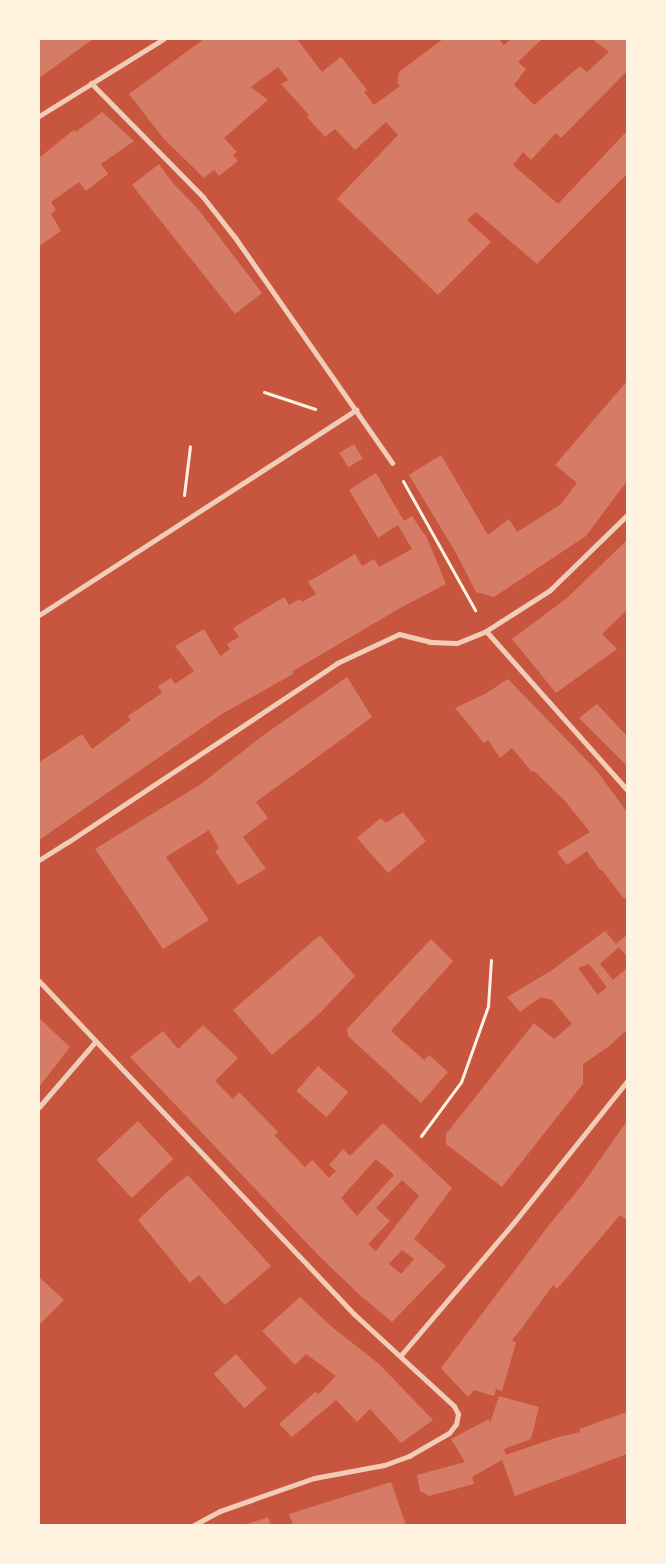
<!DOCTYPE html>
<html>
<head>
<meta charset="utf-8">
<style>
	body { margin:0 }
	#map { position:relative; width:666px; height:1564px; overflow:hidden; background:#c8553d; font-family:"Roboto Serif",serif }
	div>[style] { position:absolute }
	.building>* { inset:0; background:#d67c66; transform-origin:0 0 }
	.path>* { height:3px; margin:-1.5px; padding:0 1.5px; transform-origin:1.5px; border-radius:1.5px; background:#fff3e0 }
	.minor>* { height:5px; margin:-2.5px; padding:0 2.5px; transform-origin:2.5px; border-radius:2.5px; background:#f1ccb7 }
	span { translate:-50% -50%; white-space:nowrap; text-align:center; line-height:1.15; -webkit-text-stroke:4px #fff3e0; paint-order:stroke }
	.frame { position:absolute; inset:0; border:40px solid #fff3e0; pointer-events:none }
</style>
</head>
<body>
<div id="map">
	<div class="building">
		<i style="clip-path:polygon(39px 39px,93px 39px,39px 78px)"></i>
		<i style="clip-path:polygon(204px 39px,297px 39px,322px 72px,341px 57px,367px 90px,364px 92px,374px 105px,400px 86px,397px 83px,399px 72px,443px 39px,499px 39px,504px 45px,511px 39px,542px 39px,518px 62px,526px 69px,514px 85px,534px 105px,580px 66px,587px 72px,609px 52px,592px 39px,627px 39px,627px 71px,561px 138px,556px 133px,531px 160px,523px 152px,513px 165px,558px 204px,627px 131px,627px 174px,537px 264px,476px 212px,467px 220px,491px 242px,438px 295px,337px 199px,398px 135px,386px 122px,355px 150px,335px 129px,325px 137px,307px 117px,309px 115px,281px 84px,288px 80px,278px 67px,251px 87px,268px 100px,224px 138px,237px 152px,233px 155px,238px 161px,219px 176px,214px 170px,204px 178px,163px 138px,129px 94px)"></i>
		<i style="clip-path:polygon(102px 112px,134px 141px,101px 164px,108px 174px,86px 191px,79px 182px,51px 202px,56px 210px,51px 214px,61px 231px,39px 246px,39px 158px,72px 131px,75px 130px,76px 132px)"></i>
		<i style="clip-path:polygon(159px 164px,172px 182px,198px 209px,262px 293px,235px 314px,132px 185px)"></i>
		<i style="clip-path:polygon(627px 381px,627px 481px,586px 536px,494px 597px,476px 592px,456px 553px,409px 475px,441px 455px,488px 535px,509px 519px,517px 532px,560px 505px,577px 483px,555px 465px)"></i>
		<i style="left:354px;top:444px;width:17px;height:17px;rotate:59deg"></i>
		<i style="clip-path:polygon(376px 473px,404px 521px,412px 516px,427px 538px,446px 584px,402px 607px,293px 671px,293px 674px,222px 714px,39px 840px,39px 765px,41px 761px,82px 734px,92px 749px,131px 720px,128px 716px,162px 693px,158px 686px,171px 678px,175px 684px,194px 671px,175px 646px,204px 629px,220px 656px,230px 649px,227px 644px,239px 637px,233px 628px,284px 597px,289px 605px,300px 599px,302px 602px,316px 594px,308px 582px,355px 554px,362px 566px,374px 559px,379px 567px,412px 549px,398px 525px,378px 538px,349px 490px)"></i>
		<i style="clip-path:polygon(627px 540px,627px 610px,602px 634px,617px 649px,556px 693px,512px 639px,567px 598px)"></i>
		<i style="clip-path:polygon(347px 677px,372px 717px,256px 802px,268px 818px,243px 837px,266px 869px,238px 885px,215px 851px,219px 848px,209px 830px,166px 857px,209px 920px,163px 949px,95px 849px,201px 784px,265px 734px)"></i>
		<i style="clip-path:polygon(508px 679px,597px 771px,627px 812px,627px 897px,624px 899px,602px 870px,601px 871px,587px 851px,567px 865px,557px 852px,590px 832px,565px 801px,534px 771px,532px 772px,512px 748px,500px 758px,488px 740px,484px 743px,455px 708px,485px 694px)"></i>
		<i style="clip-path:polygon(597px 704px,627px 736px,627px 766px,579px 718px)"></i>
		<i style="clip-path:polygon(403px 812px,426px 841px,388px 873px,357px 838px,381px 818px,386px 823px)"></i>
		<i style="clip-path:polygon(evenodd,605px 931px,616px 944px,627px 935px,627px 957px,619px 947px,600px 964px,613px 980px,627px 968px,627px 1030px,608px 1047px,583px 1064px,583px 1084px,502px 1187px,446px 1144px,446px 1134px,534px 1023px,554px 1039px,572px 1024px,552px 1000px,541px 997px,520px 1012px,507px 997px,552px 970px,605px 931px,589px 964px,607px 987px,598px 995px,578px 968px,589px 964px)"></i>
		<i style="clip-path:polygon(320px 935px,355px 976px,319px 1014px,272px 1055px,233px 1010px)"></i>
		<i style="clip-path:polygon(431px 939px,453px 961px,391px 1031px,424px 1060px,429px 1055px,448px 1072px,421px 1103px,348px 1036px,347px 1029px)"></i>
		<i style="clip-path:polygon(39px 1018px,70px 1047px,39px 1087px)"></i>
		<i style="clip-path:polygon(evenodd,203px 1025px,238px 1058px,215px 1081px,233px 1099px,239px 1092px,278px 1132px,274px 1135px,305px 1167px,312px 1160px,329px 1178px,336px 1171px,329px 1165px,343px 1149px,350px 1156px,383px 1123px,452px 1188px,414px 1239px,446px 1266px,392px 1322px,361px 1296px,320px 1257px,130px 1057px,163px 1031px,178px 1049px,203px 1025px,376px 1159px,394px 1175px,357px 1216px,341px 1198px,376px 1159px,203px 1025px,402px 1180px,419px 1196px,376px 1251px,368px 1244px,390px 1221px,376px 1208px,402px 1180px,203px 1025px,402px 1250px,414px 1259px,401px 1274px,389px 1264px,402px 1250px)"></i>
		<i style="left:318px;top:1066px;width:40px;height:33px;rotate:41deg"></i>
		<i style="left:138px;top:1121px;width:52px;height:57px;rotate:47deg"></i>
		<i style="clip-path:polygon(627px 1121px,627px 1220px,620px 1215px,557px 1289px,553px 1285px,521px 1329px,512px 1340px,516px 1343px,502px 1391px,496px 1389px,494px 1396px,474px 1390px,468px 1397px,441px 1368px,552px 1221px,582px 1185px)"></i>
		<i style="clip-path:polygon(188px 1175px,271px 1266px,225px 1305px,199px 1275px,190px 1283px,138px 1220px,167px 1192px)"></i>
		<i style="clip-path:polygon(39px 1277px,64px 1300px,39px 1325px)"></i>
		<i style="clip-path:polygon(300px 1297px,332px 1327px,379px 1364px,433px 1420px,401px 1443px,370px 1409px,357px 1422px,336px 1400px,292px 1437px,279px 1424px,315px 1392px,319px 1394px,336px 1376px,306px 1354px,295px 1365px,262px 1331px)"></i>
		<i style="left:236px;top:1354px;width:46px;height:30px;rotate:48deg"></i>
		<i style="clip-path:polygon(499px 1396px,539px 1407px,531px 1439px,504px 1449px,506px 1455px,558px 1437px,580px 1432px,579px 1429px,627px 1412px,627px 1454px,515px 1496px,502px 1460px,472px 1477px,474px 1484px,429px 1496px,420px 1491px,417px 1475px,465px 1462px,451px 1439px,489px 1419px,490px 1423px)"></i>
		<i style="clip-path:polygon(391px 1482px,406px 1525px,293px 1525px,289px 1514px)"></i>
		<i style="clip-path:polygon(268px 1517px,271px 1525px,244px 1525px)"></i>
	</div>
	<div class="path">
		<i style="left:264px;top:392px;width:54px;rotate:18.4deg"></i>
		<i style="left:403px;top:481px;width:148px;rotate:60.8deg"></i>
		<i style="left:184px;top:495px;width:49px;rotate:-83deg"></i>
		<i style="left:421px;top:1136px;width:67px;rotate:-53.5deg"></i>
		<i style="left:461px;top:1082px;width:81px;rotate:-70.4deg"></i>
		<i style="left:488px;top:1006px;width:46px;rotate:-86.3deg"></i>
	</div>
	<div class="minor">
		<i style="left:91px;top:83px;width:160px;rotate:45.5deg"></i>
		<i style="left:203px;top:197px;width:53px;rotate:51.8deg"></i>
		<i style="left:236px;top:239px;width:273px;rotate:55.1deg"></i>
		<i style="left:39px;top:116px;width:146px;rotate:-31.8deg"></i>
		<i style="left:39px;top:615px;width:378px;rotate:-32.9deg"></i>
		<i style="left:486px;top:631px;width:213px;rotate:48.4deg"></i>
		<i style="left:39px;top:860px;width:34px;rotate:-32deg"></i>
		<i style="left:68px;top:842px;width:323px;rotate:-33.6deg"></i>
		<i style="left:337px;top:663px;width:68px;rotate:-25.1deg"></i>
		<i style="left:399px;top:634px;width:32px;rotate:14deg"></i>
		<i style="left:430px;top:642px;width:27px;rotate:2deg"></i>
		<i style="left:457px;top:643px;width:31px;rotate:-22deg"></i>
		<i style="left:486px;top:631px;width:76px;rotate:-32.6deg"></i>
		<i style="left:550px;top:590px;width:107px;rotate:-44.2deg"></i>
		<i style="left:39px;top:981px;width:458px;rotate:46.6deg"></i>
		<i style="left:354px;top:1314px;width:136px;rotate:42.6deg"></i>
		<i style="left:454px;top:1406px;width:9px;rotate:63deg"></i>
		<i style="left:458px;top:1414px;width:10px;rotate:101deg"></i>
		<i style="left:456px;top:1424px;width:11px;rotate:128deg"></i>
		<i style="left:449px;top:1433px;width:46px;rotate:150.1deg"></i>
		<i style="left:409px;top:1456px;width:27px;rotate:160deg"></i>
		<i style="left:384px;top:1465px;width:71px;rotate:169.5deg"></i>
		<i style="left:314px;top:1478px;width:100px;rotate:160.7deg"></i>
		<i style="left:220px;top:1511px;width:30px;rotate:152deg"></i>
		<i style="left:39px;top:1107px;width:86px;rotate:-49.3deg"></i>
		<i style="left:401px;top:1355px;width:176px;rotate:-49.6deg"></i>
		<i style="left:515px;top:1221px;width:179px;rotate:-51.3deg"></i>
	</div>
	<div class="frame"></div>
</div>
</body>
</html>
